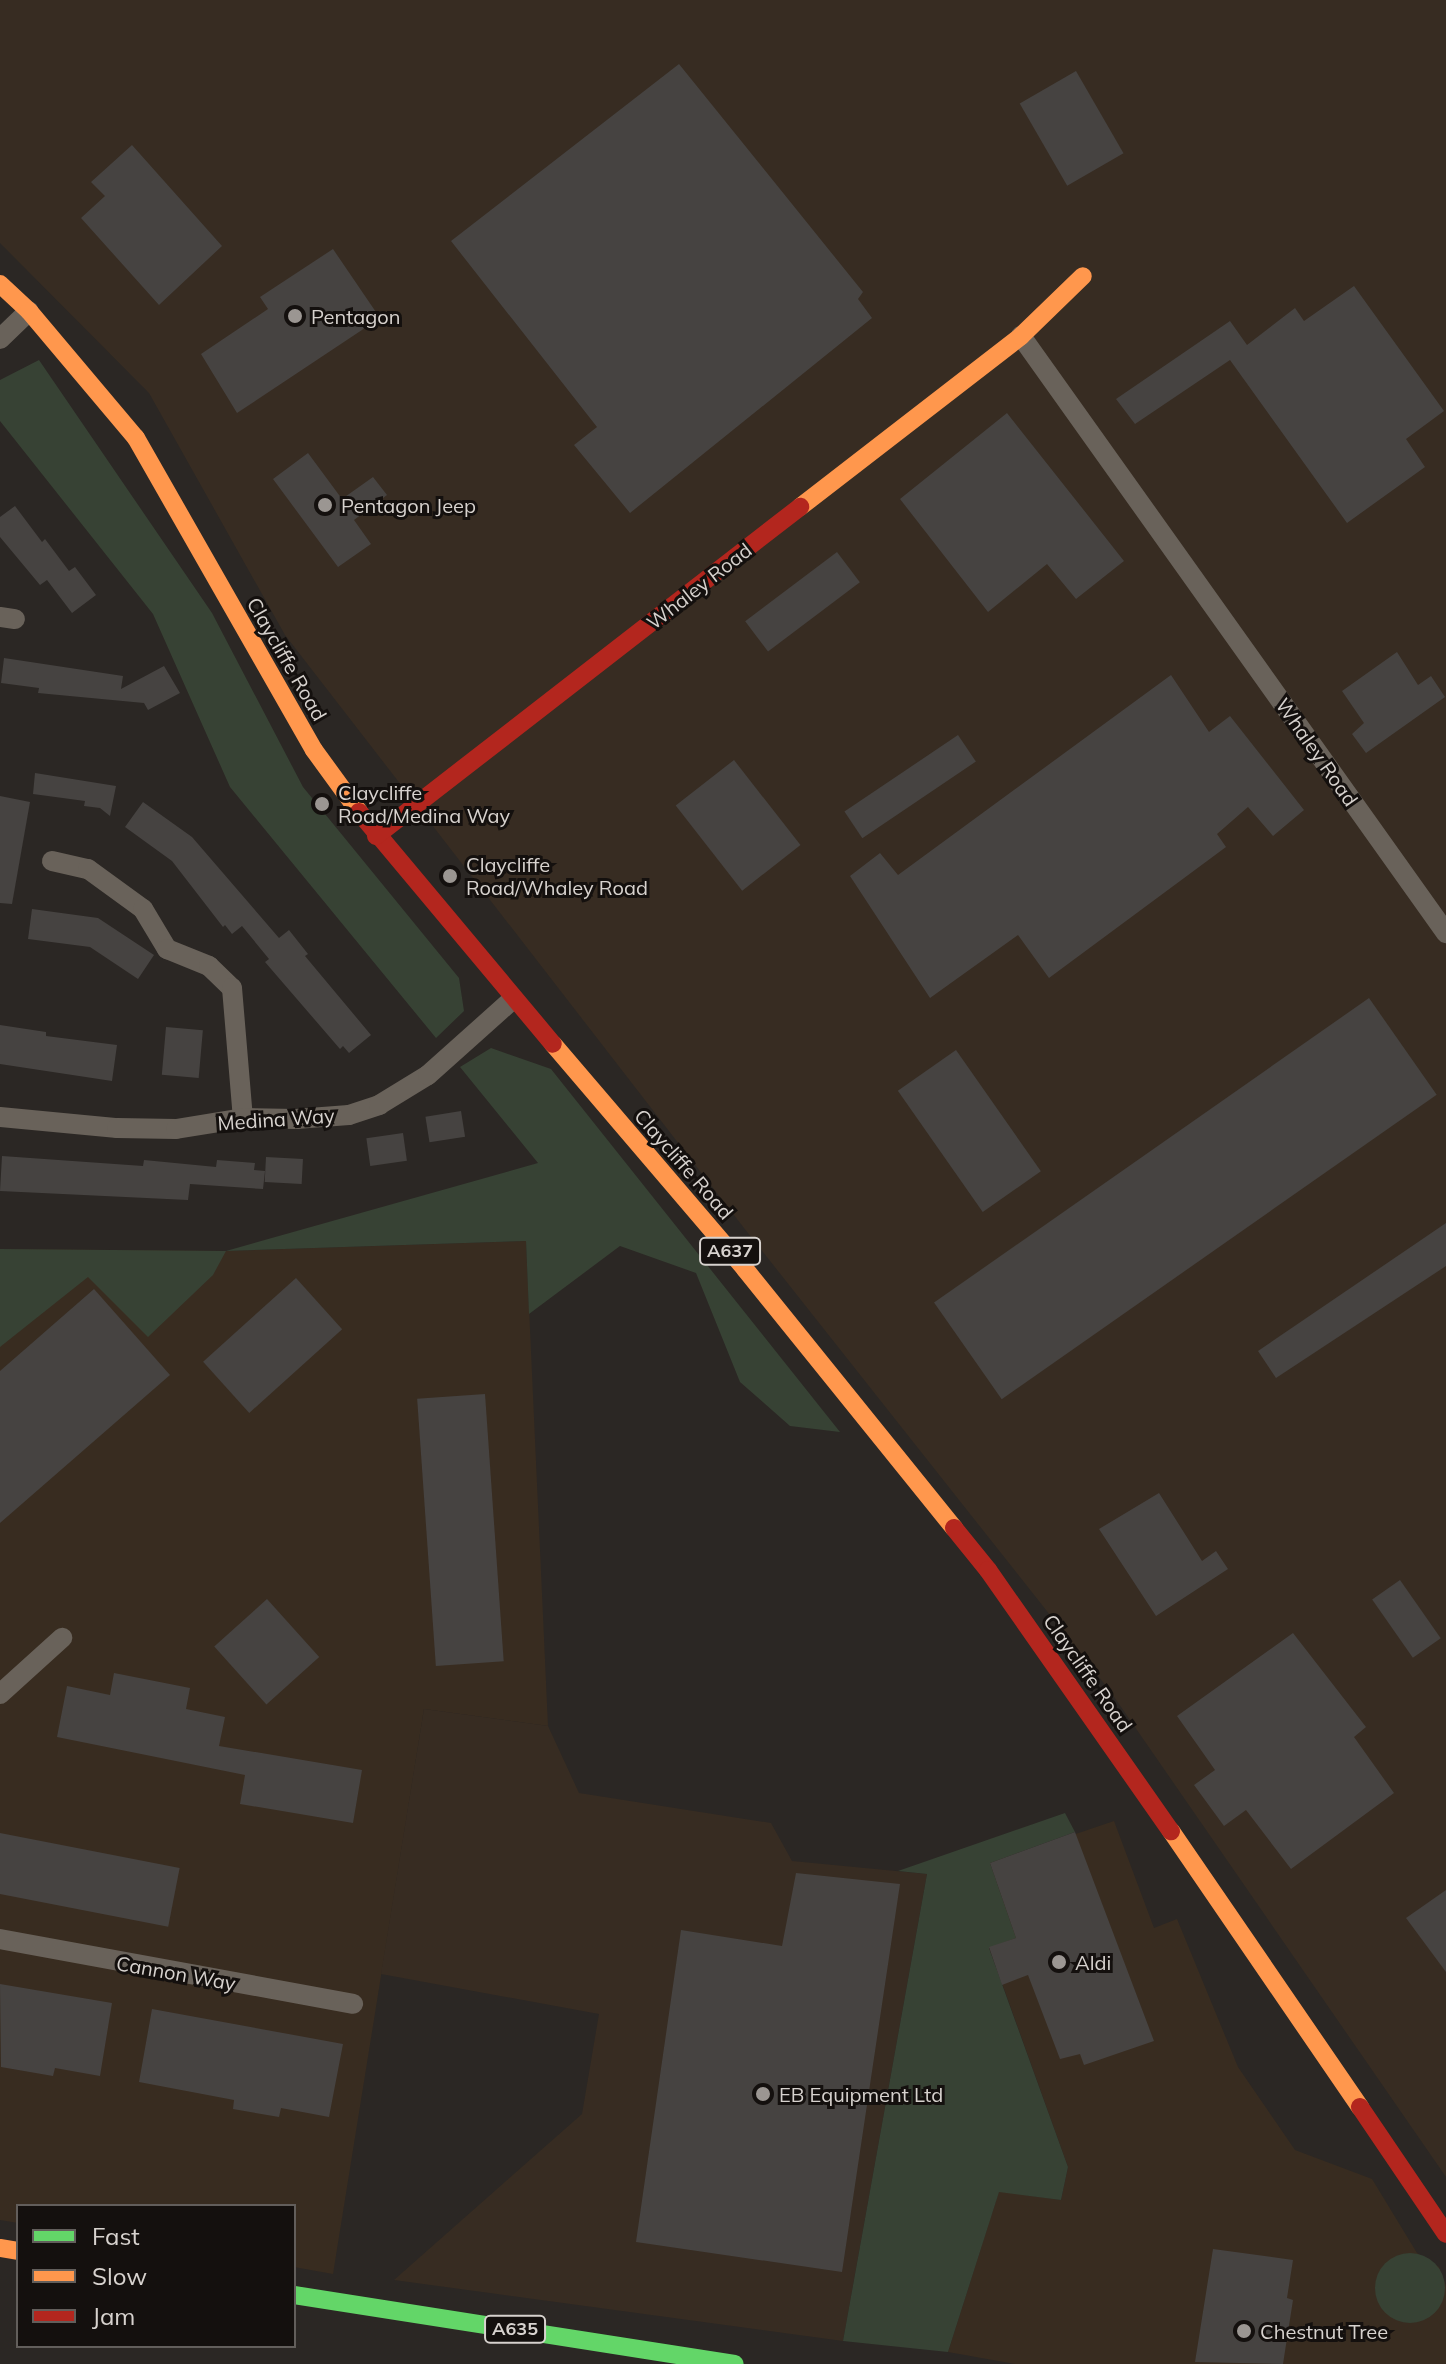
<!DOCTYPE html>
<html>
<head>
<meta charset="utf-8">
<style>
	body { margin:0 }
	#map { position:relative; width:1446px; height:2364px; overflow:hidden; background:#2b2724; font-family:Mulish,sans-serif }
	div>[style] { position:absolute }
	.commercial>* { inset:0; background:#382c20 }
	.built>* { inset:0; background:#372c22 }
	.green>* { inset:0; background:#374234 }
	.round { border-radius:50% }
	.building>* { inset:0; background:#464341; transform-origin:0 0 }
	.street>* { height:20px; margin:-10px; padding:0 10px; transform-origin:10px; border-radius:10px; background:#69625a }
	.fast>* { height:18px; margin:-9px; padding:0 9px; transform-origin:9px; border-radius:9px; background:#63d668 }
	.slow>* { height:18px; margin:-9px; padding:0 9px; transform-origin:9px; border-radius:9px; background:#ff974d }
	.jam>* { height:18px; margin:-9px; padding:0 9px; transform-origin:9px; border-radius:9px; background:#b3261e }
	.dots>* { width:22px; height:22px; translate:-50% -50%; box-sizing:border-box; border:4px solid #14100e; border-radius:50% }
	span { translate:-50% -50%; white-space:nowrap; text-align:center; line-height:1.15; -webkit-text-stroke:6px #14100e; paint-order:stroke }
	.shield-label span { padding:2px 6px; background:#14100e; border:2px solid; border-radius:6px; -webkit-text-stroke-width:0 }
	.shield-label { font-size:18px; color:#d7d2ce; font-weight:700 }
	.poi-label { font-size:20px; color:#d7d2ce }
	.left { translate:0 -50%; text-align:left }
	.street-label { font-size:20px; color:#d7d2ce }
	.legend { position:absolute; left:16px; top:2204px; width:280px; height:144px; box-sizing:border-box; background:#14100e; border:2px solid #625e5b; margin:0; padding:10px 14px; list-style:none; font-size:24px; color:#d7d2ce }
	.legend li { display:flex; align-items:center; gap:16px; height:40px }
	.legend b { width:40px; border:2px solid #625e5b }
</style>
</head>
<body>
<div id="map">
	<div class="commercial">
		<i style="clip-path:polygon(526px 1241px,548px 1726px,424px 1709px,333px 2274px,294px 2267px,294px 2206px,18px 2206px,18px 2223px,0 2220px,0 1249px,226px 1251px)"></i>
		<i style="clip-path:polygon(1114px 1821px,1154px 1928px,1177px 1919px,1238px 2067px,1295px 2150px,1372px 2179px,1417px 2253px,1439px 2267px,1446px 2286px,1446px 2364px,1015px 2364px,948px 2352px,999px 2191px,1061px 2200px,1068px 2167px,989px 1947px,1015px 1937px,990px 1863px)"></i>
	</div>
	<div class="built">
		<i style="clip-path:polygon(0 0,1446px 0,1446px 2177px,1110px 1691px,744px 1228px,285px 635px,149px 393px,0 243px)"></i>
		<i style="clip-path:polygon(424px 1709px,548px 1726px,579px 1793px,771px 1823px,792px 1861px,927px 1874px,843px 2341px,394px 2280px,582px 2114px,599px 2014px,381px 1974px)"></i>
	</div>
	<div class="green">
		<i style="clip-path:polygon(39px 360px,212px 613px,303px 787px,459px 978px,464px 1011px,436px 1038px,230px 787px,153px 614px,0 421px,0 380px)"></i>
		<i style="clip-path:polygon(491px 1048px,551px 1069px,840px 1432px,790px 1426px,740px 1382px,696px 1273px,620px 1246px,529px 1314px,526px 1241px,226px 1251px,213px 1275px,148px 1337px,88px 1277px,0 1347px,0 1249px,226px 1251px,538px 1163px,460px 1067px)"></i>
		<i style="clip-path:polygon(1065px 1813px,1075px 1832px,990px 1863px,1016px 1938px,989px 1948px,1068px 2167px,1061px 2200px,999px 2192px,948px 2352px,843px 2341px,927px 1874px,898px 1871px)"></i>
		<i class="round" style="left:1375px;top:2253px;width:70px;height:70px"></i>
	</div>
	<div class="building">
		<i style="clip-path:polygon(679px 64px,863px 292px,858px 299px,872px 318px,630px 513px,574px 445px,597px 427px,451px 241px)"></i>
		<i style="left:1076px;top:71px;width:95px;height:65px;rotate:60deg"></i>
		<i style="clip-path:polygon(132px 145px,222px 246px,159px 305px,81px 218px,105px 196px,91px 182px)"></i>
		<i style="clip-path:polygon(333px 249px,380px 318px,237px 413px,201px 354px,268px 309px,260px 297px)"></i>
		<i style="clip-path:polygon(1354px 286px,1444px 411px,1406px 439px,1425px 467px,1347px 523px,1230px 360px,1135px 424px,1116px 399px,1230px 321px,1247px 345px,1295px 308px,1304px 321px)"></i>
		<i style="clip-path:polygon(1007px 413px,1124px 561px,1076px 599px,1047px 564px,988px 612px,900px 499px)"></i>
		<i style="clip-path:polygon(308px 453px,342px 499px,373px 477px,387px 495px,354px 520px,371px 544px,338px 567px,273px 479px)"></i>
		<i style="clip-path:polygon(15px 506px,42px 542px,45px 539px,69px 571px,75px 567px,96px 595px,72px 613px,47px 580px,40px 585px,0 537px,0 517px)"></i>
		<i style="left:837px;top:552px;width:38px;height:115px;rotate:53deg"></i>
		<i style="clip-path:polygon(1397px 652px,1418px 685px,1431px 676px,1445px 697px,1366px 753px,1352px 734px,1364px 723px,1342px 691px)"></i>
		<i style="clip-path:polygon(4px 658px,123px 676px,121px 689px,164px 666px,180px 693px,148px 710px,144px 703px,38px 693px,39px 688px,1px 683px)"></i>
		<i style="clip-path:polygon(1171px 675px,1209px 732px,1230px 716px,1304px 810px,1273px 836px,1248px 807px,1217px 834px,1226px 847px,1049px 978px,1018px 935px,930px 998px,850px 876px,880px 853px,898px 875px)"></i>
		<i style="left:958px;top:735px;width:32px;height:137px;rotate:56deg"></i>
		<i style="left:734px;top:760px;width:108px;height:74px;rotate:52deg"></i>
		<i style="clip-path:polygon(35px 773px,116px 786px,110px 816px,100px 808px,84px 806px,85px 801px,33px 794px)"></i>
		<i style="clip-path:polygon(0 796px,30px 802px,12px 904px,0 903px)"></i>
		<i style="clip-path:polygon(143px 802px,192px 837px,279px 938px,289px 930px,308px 954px,305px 956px,371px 1035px,349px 1053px,343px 1046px,340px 1049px,265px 962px,269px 959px,242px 926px,232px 934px,225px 925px,223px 927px,172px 861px,125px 827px)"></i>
		<i style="clip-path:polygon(32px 909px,98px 918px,154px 955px,138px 979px,90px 947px,28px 939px)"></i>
		<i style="left:1369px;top:998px;width:118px;height:531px;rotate:55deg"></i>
		<i style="clip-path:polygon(0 1025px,46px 1032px,46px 1036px,117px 1045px,112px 1081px,0 1064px)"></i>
		<i style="left:166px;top:1027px;width:37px;height:48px;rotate:5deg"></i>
		<i style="left:956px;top:1050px;width:148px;height:71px;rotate:55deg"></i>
		<i style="left:461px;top:1111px;width:26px;height:36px;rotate:81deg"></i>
		<i style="left:403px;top:1133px;width:28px;height:37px;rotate:82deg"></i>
		<i style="clip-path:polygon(2px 1156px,143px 1166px,144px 1160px,216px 1167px,217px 1160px,255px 1163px,254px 1170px,265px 1171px,263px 1189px,190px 1184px,188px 1200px,0 1191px)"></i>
		<i style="left:266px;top:1157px;width:37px;height:25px;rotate:3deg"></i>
		<i style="clip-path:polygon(1446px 1223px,1446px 1266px,1276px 1378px,1258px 1351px)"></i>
		<i style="left:296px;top:1278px;width:69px;height:125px;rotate:48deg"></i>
		<i style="clip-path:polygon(94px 1289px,170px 1375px,0 1523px,0 1371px)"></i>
		<i style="left:485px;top:1394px;width:268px;height:68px;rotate:86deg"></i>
		<i style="clip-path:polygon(1159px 1493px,1202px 1561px,1216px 1551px,1228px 1569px,1156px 1616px,1099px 1529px)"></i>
		<i style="left:1400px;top:1580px;width:71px;height:34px;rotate:55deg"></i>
		<i style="left:267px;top:1599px;width:78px;height:71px;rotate:48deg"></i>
		<i style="clip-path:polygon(1293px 1633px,1366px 1727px,1354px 1737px,1394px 1793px,1291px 1869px,1246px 1810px,1224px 1826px,1194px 1785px,1215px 1770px,1177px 1716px)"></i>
		<i style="clip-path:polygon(114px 1673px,190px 1688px,186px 1709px,225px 1717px,219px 1746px,362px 1770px,353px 1823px,240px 1804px,245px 1775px,57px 1737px,67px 1686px,110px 1695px)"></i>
		<i style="clip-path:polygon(1075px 1832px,1154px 2041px,1084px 2065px,1080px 2054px,1060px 2059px,1028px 1975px,1002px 1985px,989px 1947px,1016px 1938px,990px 1863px)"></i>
		<i style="left:0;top:1833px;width:183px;height:60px;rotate:11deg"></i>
		<i style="clip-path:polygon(796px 1873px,900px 1884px,842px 2272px,636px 2242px,681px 1930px,782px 1946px)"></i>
		<i style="clip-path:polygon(1446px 1890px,1446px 1972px,1406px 1918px)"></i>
		<i style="clip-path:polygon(0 1984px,112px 2003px,100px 2076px,55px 2068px,53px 2076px,1px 2067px)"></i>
		<i style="clip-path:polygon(152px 2009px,343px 2044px,329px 2117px,281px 2108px,279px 2117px,233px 2109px,234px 2100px,139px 2082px)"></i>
		<i style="clip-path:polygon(1213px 2249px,1293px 2260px,1287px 2298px,1293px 2300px,1283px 2364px,1195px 2362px)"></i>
	</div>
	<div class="street">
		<i style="left:1021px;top:336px;width:733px;rotate:54.55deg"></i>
		<i style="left:0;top:339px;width:40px;rotate:-44deg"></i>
		<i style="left:0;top:617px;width:15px;rotate:8deg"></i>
		<i style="left:52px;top:861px;width:37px;rotate:13deg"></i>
		<i style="left:88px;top:869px;width:68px;rotate:36deg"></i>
		<i style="left:143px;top:909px;width:47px;rotate:59deg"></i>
		<i style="left:167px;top:949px;width:45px;rotate:22deg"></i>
		<i style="left:209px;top:966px;width:32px;rotate:44deg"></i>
		<i style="left:232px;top:988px;width:130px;rotate:85.2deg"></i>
		<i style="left:0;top:1117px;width:118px;rotate:5.4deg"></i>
		<i style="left:117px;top:1128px;width:59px;rotate:1deg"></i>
		<i style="left:176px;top:1129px;width:68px;rotate:-9.3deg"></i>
		<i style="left:243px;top:1118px;width:53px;rotate:1.1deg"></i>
		<i style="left:296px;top:1119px;width:53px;rotate:-4.3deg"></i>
		<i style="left:349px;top:1115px;width:32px;rotate:-18deg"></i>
		<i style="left:379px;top:1105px;width:57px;rotate:-31.5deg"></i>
		<i style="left:428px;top:1075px;width:114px;rotate:-41.8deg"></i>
		<i style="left:0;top:1694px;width:84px;rotate:-42.1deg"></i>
		<i style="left:0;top:1939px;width:359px;rotate:10.4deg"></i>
	</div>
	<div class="fast">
		<i style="left:294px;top:2295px;width:446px;rotate:8.9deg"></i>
	</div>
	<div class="slow">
		<i style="left:0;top:284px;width:40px;rotate:43deg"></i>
		<i style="left:29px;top:311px;width:166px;rotate:49.9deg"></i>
		<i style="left:136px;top:438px;width:359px;rotate:60.3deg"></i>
		<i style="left:314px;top:750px;width:77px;rotate:54deg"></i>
		<i style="left:800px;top:507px;width:279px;rotate:-37.7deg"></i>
		<i style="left:1021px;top:336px;width:86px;rotate:-44.1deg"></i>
		<i style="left:553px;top:1044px;width:296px;rotate:49.5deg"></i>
		<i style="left:745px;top:1269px;width:333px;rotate:51.1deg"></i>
		<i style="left:1171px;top:1831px;width:335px;rotate:55.6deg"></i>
		<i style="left:0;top:2248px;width:18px;rotate:9deg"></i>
	</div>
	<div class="jam">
		<i style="left:359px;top:812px;width:302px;rotate:50.1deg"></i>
		<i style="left:376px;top:836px;width:537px;rotate:-37.81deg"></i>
		<i style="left:954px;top:1528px;width:54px;rotate:51deg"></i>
		<i style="left:988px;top:1570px;width:319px;rotate:55deg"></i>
		<i style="left:1360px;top:2107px;width:153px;rotate:55.9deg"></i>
	</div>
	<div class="dots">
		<i style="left:295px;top:316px;background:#9b9692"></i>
		<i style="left:325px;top:505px;background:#9b9692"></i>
		<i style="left:322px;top:804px;background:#9b9692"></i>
		<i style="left:450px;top:876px;background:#9b9692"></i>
		<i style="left:1059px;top:1962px;background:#9b9692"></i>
		<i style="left:763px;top:2094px;background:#9b9692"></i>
		<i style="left:1244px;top:2331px;background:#9b9692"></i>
	</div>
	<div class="shield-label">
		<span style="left:730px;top:1251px">A637</span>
		<span style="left:515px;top:2329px">A635</span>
	</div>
	<div class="poi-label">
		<span class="left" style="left:311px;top:316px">Pentagon</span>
		<span class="left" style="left:341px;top:505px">Pentagon Jeep</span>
		<span class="left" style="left:338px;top:804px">Claycliffe<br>Road/Medina Way</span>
		<span class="left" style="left:466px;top:876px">Claycliffe<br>Road/Whaley Road</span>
		<span class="left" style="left:1075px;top:1962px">Aldi</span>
		<span class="left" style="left:779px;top:2094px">EB Equipment Ltd</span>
		<span class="left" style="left:1260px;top:2331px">Chestnut Tree</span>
	</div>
	<div class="street-label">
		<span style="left:699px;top:586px;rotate:-38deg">Whaley Road</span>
		<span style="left:287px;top:659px;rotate:60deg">Claycliffe Road</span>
		<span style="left:1317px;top:752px;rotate:55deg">Whaley Road</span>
		<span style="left:276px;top:1119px;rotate:-4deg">Medina Way</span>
		<span style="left:684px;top:1164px;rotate:49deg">Claycliffe Road</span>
		<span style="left:1088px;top:1673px;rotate:55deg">Claycliffe Road</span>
		<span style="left:176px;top:1973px;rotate:10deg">Cannon Way</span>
	</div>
	<ul class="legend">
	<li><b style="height:10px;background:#63d668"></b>Fast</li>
	<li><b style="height:10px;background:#ff974d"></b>Slow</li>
	<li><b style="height:10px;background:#b3261e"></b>Jam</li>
	</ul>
</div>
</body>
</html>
